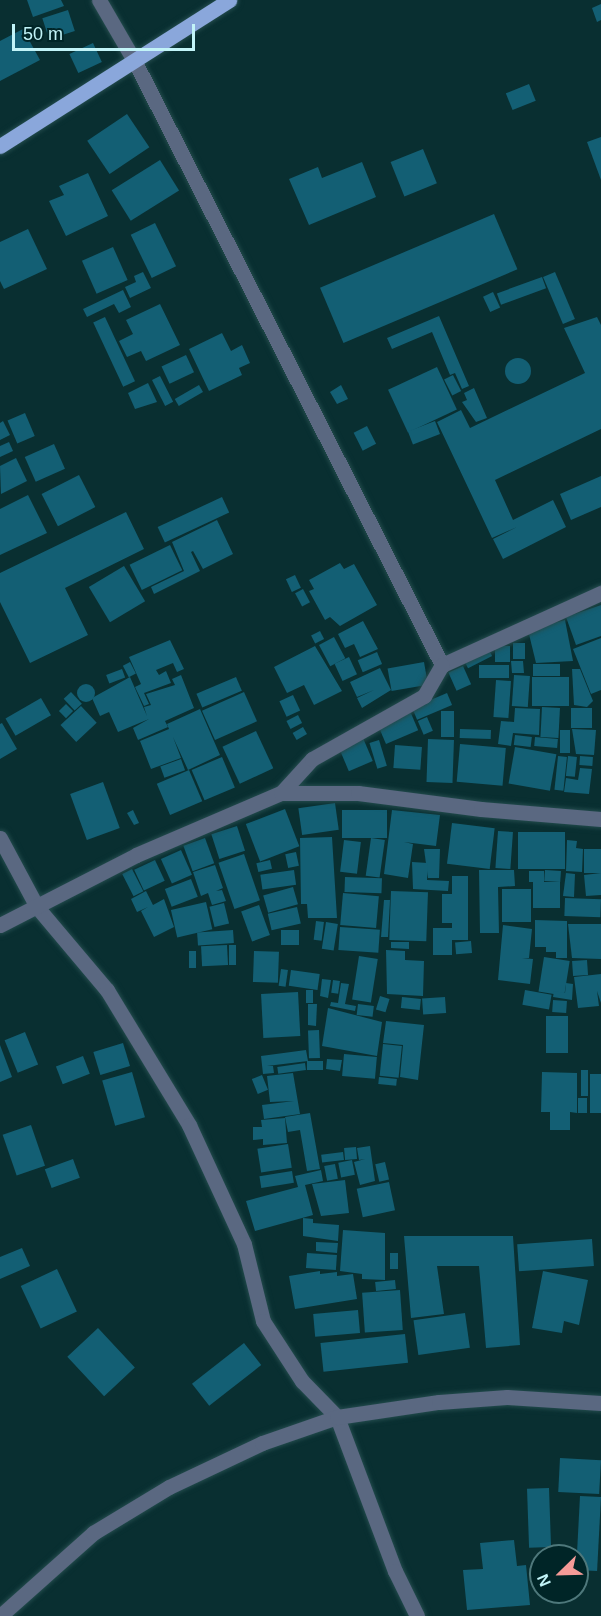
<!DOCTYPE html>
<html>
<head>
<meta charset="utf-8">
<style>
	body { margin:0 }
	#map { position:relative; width:601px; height:1616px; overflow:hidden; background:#092f31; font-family:Arial,sans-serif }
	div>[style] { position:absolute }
	.building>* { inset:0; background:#135f74; transform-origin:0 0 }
	.round { border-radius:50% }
	.roads { filter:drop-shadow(0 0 2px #234b4d) drop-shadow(0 0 2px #234b4d) }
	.minor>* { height:15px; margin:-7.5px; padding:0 7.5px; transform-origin:7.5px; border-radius:7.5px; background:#5a6881 }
	.major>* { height:15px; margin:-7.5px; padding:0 7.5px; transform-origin:7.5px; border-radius:7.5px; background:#8aa7db }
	span { translate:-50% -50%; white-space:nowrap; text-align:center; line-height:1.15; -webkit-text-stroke:6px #002527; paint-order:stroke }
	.north { position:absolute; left:529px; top:1544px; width:60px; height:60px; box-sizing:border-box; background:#002527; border:2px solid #4e787b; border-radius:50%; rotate:247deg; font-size:16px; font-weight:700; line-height:24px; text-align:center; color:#c2f4f8 }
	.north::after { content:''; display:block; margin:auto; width:21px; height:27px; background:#f59b98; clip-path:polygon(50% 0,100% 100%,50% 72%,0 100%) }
	.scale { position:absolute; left:12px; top:24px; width:183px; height:27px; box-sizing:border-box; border:3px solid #c2f4f8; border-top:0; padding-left:8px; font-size:18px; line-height:21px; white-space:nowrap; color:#c2f4f8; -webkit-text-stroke:4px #002527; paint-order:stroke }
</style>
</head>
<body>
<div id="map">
	<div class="building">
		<i style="clip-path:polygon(27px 0,61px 0,64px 6px,33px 17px)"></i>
		<i style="clip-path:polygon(601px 4px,601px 20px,597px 22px,592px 8px)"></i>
		<i style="left:68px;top:10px;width:22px;height:27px;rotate:72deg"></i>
		<i style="clip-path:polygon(23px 29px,40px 60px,0 81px,0 41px)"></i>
		<i style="left:93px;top:43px;width:21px;height:26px;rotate:65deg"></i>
		<i style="left:529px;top:84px;width:18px;height:25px;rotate:68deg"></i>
		<i style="left:127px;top:114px;width:40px;height:48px;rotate:56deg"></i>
		<i style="clip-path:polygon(601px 137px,601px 180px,587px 142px)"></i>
		<i style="left:423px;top:149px;width:37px;height:35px;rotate:68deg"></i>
		<i style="left:160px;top:160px;width:36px;height:57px;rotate:58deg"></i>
		<i style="clip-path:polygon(362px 162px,376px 197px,309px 225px,289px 179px,318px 167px,322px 178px)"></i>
		<i style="clip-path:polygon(88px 173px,108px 216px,66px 236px,49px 201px,64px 195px,59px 186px)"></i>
		<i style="left:494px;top:214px;width:60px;height:189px;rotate:67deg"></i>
		<i style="left:155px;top:223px;width:48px;height:27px;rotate:64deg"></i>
		<i style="clip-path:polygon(28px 229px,47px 269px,4px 289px,0 281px,0 242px)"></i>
		<i style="left:113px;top:247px;width:36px;height:34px;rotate:66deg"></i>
		<i style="clip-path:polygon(143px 272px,151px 288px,130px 298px,125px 287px,136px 282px,134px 276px)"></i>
		<i style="left:555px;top:272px;width:51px;height:13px;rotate:67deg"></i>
		<i style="left:542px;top:277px;width:12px;height:48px;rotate:70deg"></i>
		<i style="clip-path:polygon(123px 290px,131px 307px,119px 313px,114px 304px,87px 317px,83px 309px)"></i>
		<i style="left:493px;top:292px;width:17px;height:11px;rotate:65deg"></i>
		<i style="clip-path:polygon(160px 304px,180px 345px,146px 361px,141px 351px,127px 357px,119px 341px,133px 334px,126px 320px)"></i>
		<i style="clip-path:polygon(439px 316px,469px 386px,462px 389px,455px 373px,450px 375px,432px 332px,392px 349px,387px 338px)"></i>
		<i style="left:105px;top:317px;width:71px;height:13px;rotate:65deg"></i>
		<i style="clip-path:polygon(597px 317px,601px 325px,601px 429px,495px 480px,513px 520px,553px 500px,566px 527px,503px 559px,493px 539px,517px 527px,492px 538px,437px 422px,461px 410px,470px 428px,585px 373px,564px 328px)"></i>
		<i style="clip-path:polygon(222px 333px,231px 351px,242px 345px,250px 363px,239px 368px,242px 375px,209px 391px,189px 349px)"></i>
		<i style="left:186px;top:355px;width:19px;height:27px;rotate:65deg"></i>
		<i class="round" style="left:505px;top:358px;width:26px;height:26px"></i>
		<i style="left:437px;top:367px;width:47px;height:54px;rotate:65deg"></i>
		<i style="left:453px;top:375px;width:18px;height:10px;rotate:63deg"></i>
		<i style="left:160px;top:376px;width:29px;height:9px;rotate:63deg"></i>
		<i style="clip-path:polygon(148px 383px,157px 402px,135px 409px,128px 393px)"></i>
		<i style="left:199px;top:385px;width:8px;height:28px;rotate:60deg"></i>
		<i style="clip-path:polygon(341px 385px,348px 399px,337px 404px,330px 392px)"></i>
		<i style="clip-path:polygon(474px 388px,487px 418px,476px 422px,462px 402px,467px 400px,464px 393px)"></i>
		<i style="left:25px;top:413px;width:25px;height:19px;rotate:67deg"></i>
		<i style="clip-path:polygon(3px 421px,10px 435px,0 440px,0 423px)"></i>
		<i style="left:435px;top:421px;width:14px;height:29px;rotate:69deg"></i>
		<i style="left:367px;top:426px;width:20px;height:15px;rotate:63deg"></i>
		<i style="clip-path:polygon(9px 442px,13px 451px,0 457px,0 446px)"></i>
		<i style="left:54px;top:444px;width:27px;height:32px;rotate:66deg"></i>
		<i style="clip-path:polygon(16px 458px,27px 481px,1px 494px,0 466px)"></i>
		<i style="left:79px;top:475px;width:36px;height:42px;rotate:63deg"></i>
		<i style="clip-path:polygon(601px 476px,601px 507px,571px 520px,560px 494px)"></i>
		<i style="clip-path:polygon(28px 495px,47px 533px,0 555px,0 509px)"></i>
		<i style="left:222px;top:497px;width:17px;height:71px;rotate:65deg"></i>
		<i style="clip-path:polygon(126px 512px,144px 549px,65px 588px,88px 635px,30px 663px,0 602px,0 573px)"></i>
		<i style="clip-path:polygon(217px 520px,233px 554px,203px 569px,193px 551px,191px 552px,200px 571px,154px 594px,151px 587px,184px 571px,172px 542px)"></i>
		<i style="left:170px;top:545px;width:28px;height:45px;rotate:64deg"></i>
		<i style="clip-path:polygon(340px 563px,344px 569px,354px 564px,377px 605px,340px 626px,330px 617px,325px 620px,309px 591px,314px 589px,309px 580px)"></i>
		<i style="left:124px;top:566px;width:41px;height:41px;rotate:59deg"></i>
		<i style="left:295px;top:575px;width:14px;height:10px;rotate:65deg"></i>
		<i style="left:303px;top:589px;width:15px;height:9px;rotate:62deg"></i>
		<i style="clip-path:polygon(601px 605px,601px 636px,576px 645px,566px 617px)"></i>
		<i style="clip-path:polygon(565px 620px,573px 661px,536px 663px,528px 630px)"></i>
		<i style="clip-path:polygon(363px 621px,378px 649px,360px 657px,354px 644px,345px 648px,338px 634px)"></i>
		<i style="left:320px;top:631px;width:9px;height:10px;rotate:63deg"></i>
		<i style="left:334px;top:637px;width:24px;height:17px;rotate:62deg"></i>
		<i style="clip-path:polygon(601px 638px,601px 690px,591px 694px,573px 649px)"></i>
		<i style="clip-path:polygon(170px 640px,184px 669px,177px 672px,173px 663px,156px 670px,159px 675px,166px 671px,171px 683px,144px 693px,149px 704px,144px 706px,135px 687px,141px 684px,129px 657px)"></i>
		<i style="left:513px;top:643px;width:12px;height:16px"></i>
		<i style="clip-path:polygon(315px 646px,342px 691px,314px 705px,304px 685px,287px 693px,274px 667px)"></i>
		<i style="left:495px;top:646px;width:15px;height:16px"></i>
		<i style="left:488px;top:648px;width:9px;height:27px;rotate:63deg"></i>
		<i style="left:377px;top:652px;width:13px;height:21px;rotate:67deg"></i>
		<i style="left:349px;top:657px;width:19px;height:16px;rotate:65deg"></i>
		<i style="clip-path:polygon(511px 661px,523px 661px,524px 673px,512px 673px)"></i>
		<i style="left:130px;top:662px;width:13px;height:8px;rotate:63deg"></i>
		<i style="left:424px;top:662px;width:23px;height:37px;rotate:80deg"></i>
		<i style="left:533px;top:664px;width:27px;height:12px"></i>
		<i style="left:509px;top:665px;width:13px;height:30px;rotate:90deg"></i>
		<i style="left:463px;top:666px;width:20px;height:16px;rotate:66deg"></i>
		<i style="clip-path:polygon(380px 668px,391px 690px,362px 708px,357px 698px,374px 690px,357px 697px,350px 682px)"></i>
		<i style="left:122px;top:669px;width:9px;height:17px;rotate:69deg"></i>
		<i style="clip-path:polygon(572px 669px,580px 669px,593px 701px,587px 707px,574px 705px)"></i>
		<i style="clip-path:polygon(181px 675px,194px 708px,165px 721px,168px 727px,138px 740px,133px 728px,149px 719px,118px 732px,109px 712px,100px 716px,92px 698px,130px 677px,147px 716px,144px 707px,151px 705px,146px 694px,175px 685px,172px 679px)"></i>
		<i style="left:514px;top:675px;width:16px;height:31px;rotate:4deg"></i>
		<i style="left:236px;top:677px;width:15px;height:43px;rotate:67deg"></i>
		<i style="left:532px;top:677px;width:37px;height:29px"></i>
		<i style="left:496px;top:680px;width:15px;height:37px;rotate:4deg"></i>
		<i class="round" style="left:77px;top:684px;width:18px;height:18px"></i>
		<i style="left:71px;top:692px;width:16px;height:10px;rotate:47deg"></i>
		<i style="left:244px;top:692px;width:32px;height:46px;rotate:66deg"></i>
		<i style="left:447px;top:693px;width:13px;height:38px;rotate:67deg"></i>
		<i style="left:293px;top:695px;width:17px;height:15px;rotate:65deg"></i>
		<i style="left:41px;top:698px;width:20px;height:41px;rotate:60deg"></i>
		<i style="left:66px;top:704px;width:10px;height:10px;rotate:45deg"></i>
		<i style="left:81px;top:706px;width:23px;height:28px;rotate:47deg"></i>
		<i style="left:542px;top:707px;width:18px;height:30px;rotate:3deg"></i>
		<i style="clip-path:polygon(515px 708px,540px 709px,539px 735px,513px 733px,511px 746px,498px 744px,501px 721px,514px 722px)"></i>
		<i style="left:571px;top:708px;width:21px;height:20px"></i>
		<i style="clip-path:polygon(200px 709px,220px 755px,188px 770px,173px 737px,181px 758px,151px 769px,140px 741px,169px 729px,167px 724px)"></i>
		<i style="left:410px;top:711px;width:21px;height:35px;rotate:67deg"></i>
		<i style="left:441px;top:711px;width:13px;height:26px"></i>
		<i style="left:298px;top:715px;width:9px;height:13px;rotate:63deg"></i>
		<i style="left:427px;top:717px;width:15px;height:10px;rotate:67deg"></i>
		<i style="clip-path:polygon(2px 723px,17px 749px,0 759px,0 724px)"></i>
		<i style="left:303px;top:727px;width:8px;height:12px;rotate:60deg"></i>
		<i style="left:460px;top:729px;width:31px;height:9px;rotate:2deg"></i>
		<i style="clip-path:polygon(572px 729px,596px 730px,594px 755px,576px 754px)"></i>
		<i style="left:560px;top:730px;width:10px;height:23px"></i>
		<i style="left:256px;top:731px;width:41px;height:37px;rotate:65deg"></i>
		<i style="left:515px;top:735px;width:17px;height:10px;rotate:7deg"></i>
		<i style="left:535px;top:737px;width:23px;height:9px;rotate:5deg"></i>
		<i style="left:363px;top:738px;width:25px;height:26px;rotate:67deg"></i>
		<i style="left:428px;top:739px;width:26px;height:43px;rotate:2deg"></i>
		<i style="left:379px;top:740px;width:27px;height:10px;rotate:73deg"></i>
		<i style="left:460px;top:744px;width:46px;height:38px;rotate:5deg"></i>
		<i style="left:395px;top:745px;width:27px;height:23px;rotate:4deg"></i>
		<i style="left:515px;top:747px;width:42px;height:37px;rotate:10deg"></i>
		<i style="left:558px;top:756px;width:9px;height:34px;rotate:6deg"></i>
		<i style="left:568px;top:756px;width:9px;height:20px;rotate:6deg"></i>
		<i style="left:580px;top:756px;width:13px;height:9px;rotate:4deg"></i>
		<i style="left:222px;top:757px;width:33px;height:33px;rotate:67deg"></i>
		<i style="left:181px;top:759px;width:12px;height:22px;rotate:70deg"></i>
		<i style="clip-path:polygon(580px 768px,592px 769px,589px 794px,564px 792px,566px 778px,578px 780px)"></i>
		<i style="left:189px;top:770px;width:34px;height:35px;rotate:67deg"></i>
		<i style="left:103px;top:782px;width:49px;height:35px;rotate:70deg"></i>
		<i style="left:335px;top:803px;width:27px;height:37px;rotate:82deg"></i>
		<i style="left:285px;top:809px;width:40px;height:42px;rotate:69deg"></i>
		<i style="clip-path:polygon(133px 810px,139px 823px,134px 825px,127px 813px)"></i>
		<i style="left:342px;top:810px;width:45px;height:28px"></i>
		<i style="clip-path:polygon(392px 810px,440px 815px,436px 846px,404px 842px,413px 844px,408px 878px,384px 874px)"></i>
		<i style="left:452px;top:823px;width:43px;height:41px;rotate:7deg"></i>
		<i style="left:237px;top:826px;width:26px;height:27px;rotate:72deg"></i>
		<i style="left:498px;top:831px;width:15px;height:37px;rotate:4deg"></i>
		<i style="left:565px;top:832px;width:37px;height:47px;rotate:90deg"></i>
		<i style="clip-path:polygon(332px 837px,337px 918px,308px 918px,307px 904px,301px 904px,300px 838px)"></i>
		<i style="left:205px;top:838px;width:27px;height:23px;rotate:70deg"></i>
		<i style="left:371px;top:838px;width:14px;height:38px;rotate:8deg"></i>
		<i style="left:344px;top:840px;width:17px;height:32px;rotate:7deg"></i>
		<i style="clip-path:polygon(567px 840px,577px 841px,576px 848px,583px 849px,582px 872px,566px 871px)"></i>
		<i style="clip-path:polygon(424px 849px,440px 849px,439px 878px,428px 878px)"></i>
		<i style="left:584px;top:849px;width:17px;height:24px"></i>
		<i style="left:181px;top:850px;width:27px;height:22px;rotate:66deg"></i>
		<i style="left:296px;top:852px;width:14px;height:11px;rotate:78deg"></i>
		<i style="left:244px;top:854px;width:49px;height:27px;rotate:71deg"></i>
		<i style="left:155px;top:860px;width:23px;height:23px;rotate:65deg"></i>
		<i style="left:270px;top:860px;width:9px;height:14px;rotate:77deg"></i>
		<i style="clip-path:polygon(412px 862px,428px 863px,427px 880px,449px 881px,448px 891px,413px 889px)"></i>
		<i style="clip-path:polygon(215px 865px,223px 888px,216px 891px,222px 890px,226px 901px,212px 905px,208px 893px,201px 896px,193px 872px)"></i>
		<i style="left:132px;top:869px;width:25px;height:11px;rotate:63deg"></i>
		<i style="left:294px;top:870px;width:15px;height:34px;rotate:82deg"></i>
		<i style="clip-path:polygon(479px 870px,514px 870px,515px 886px,498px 887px,499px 933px,480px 933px)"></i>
		<i style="left:545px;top:870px;width:16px;height:11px;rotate:4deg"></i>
		<i style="left:544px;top:871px;width:11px;height:15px;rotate:90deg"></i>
		<i style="clip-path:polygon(566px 873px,575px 874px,574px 897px,563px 896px)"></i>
		<i style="clip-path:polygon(601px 873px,601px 895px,586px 896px,584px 875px)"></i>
		<i style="left:452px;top:876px;width:16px;height:64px"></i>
		<i style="left:345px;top:877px;width:37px;height:15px;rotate:2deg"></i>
		<i style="left:191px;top:879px;width:19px;height:28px;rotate:69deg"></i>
		<i style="left:560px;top:882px;width:26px;height:27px;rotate:90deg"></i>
		<i style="left:293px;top:887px;width:18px;height:31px;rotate:74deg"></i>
		<i style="left:502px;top:889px;width:29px;height:33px"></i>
		<i style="clip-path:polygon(146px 891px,153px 905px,164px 899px,174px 927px,154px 937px,141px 911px,148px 907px,137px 912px,131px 899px)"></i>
		<i style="left:391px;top:891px;width:37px;height:49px;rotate:2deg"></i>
		<i style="left:343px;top:893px;width:36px;height:32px;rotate:5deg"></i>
		<i style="left:442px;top:894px;width:10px;height:29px"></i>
		<i style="left:565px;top:898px;width:36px;height:18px;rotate:2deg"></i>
		<i style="clip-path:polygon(384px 900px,390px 900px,388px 937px,381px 937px)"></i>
		<i style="left:206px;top:902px;width:28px;height:36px;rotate:77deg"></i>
		<i style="left:224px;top:903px;width:21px;height:15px;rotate:76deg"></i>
		<i style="left:259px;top:905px;width:32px;height:19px;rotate:70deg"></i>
		<i style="left:297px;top:907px;width:17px;height:30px;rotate:77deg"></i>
		<i style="clip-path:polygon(535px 920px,567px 921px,567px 958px,556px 958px,556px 952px,546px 952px,546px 947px,535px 947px)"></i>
		<i style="left:316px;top:921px;width:8px;height:19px;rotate:7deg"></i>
		<i style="left:326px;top:922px;width:12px;height:27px;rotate:9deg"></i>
		<i style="clip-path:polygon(568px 924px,601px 924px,601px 959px,572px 958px)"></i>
		<i style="clip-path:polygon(503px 925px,532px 929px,529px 958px,522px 958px,533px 959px,530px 984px,498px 980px)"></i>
		<i style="left:340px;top:927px;width:40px;height:23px;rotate:4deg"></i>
		<i style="left:433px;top:928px;width:19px;height:27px"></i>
		<i style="left:233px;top:930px;width:13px;height:36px;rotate:86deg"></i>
		<i style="left:281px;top:930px;width:18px;height:15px"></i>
		<i style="left:471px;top:941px;width:12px;height:16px;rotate:85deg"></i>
		<i style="clip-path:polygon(391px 942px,409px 942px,409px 949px,391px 948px)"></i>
		<i style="left:227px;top:945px;width:20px;height:26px;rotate:87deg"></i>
		<i style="left:229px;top:945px;width:7px;height:20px"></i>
		<i style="clip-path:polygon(386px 950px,405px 951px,405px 960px,424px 961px,423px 996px,387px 994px)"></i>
		<i style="left:189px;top:951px;width:7px;height:17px"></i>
		<i style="left:254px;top:951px;width:25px;height:31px;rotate:2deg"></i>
		<i style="left:359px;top:956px;width:19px;height:44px;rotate:9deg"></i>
		<i style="left:544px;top:957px;width:26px;height:35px;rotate:9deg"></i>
		<i style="left:587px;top:960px;width:15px;height:15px;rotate:86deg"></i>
		<i style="left:281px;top:969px;width:7px;height:17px;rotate:8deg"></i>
		<i style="left:291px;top:970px;width:29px;height:16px;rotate:8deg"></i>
		<i style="clip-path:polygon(601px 974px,601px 1003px,597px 991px,599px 1006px,578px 1008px,574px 977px)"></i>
		<i style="clip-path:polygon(322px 979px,331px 980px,328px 998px,320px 996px)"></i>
		<i style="left:333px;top:980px;width:7px;height:13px;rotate:8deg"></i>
		<i style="clip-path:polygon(341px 983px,349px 984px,345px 1004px,356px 1006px,355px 1011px,330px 1006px,331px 1002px,338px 1003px)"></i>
		<i style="clip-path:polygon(566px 983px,573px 984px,572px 1000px,553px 997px,554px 991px,565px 993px)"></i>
		<i style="left:306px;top:990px;width:7px;height:13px"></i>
		<i style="left:525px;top:990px;width:27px;height:15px;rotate:10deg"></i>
		<i style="left:298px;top:992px;width:44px;height:37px;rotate:87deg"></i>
		<i style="left:380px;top:996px;width:10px;height:14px;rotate:17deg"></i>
		<i style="left:402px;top:997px;width:19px;height:11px;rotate:6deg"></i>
		<i style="left:445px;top:997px;width:16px;height:23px;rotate:86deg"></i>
		<i style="left:553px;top:1000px;width:14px;height:12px;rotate:4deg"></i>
		<i style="clip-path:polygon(308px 1004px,317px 1004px,316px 1026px,308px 1025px)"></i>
		<i style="left:358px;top:1004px;width:16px;height:11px;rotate:7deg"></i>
		<i style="clip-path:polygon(328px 1008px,382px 1022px,377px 1056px,322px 1046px)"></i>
		<i style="left:546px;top:1016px;width:22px;height:37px"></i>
		<i style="clip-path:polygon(386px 1021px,424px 1025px,418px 1080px,400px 1077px,403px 1045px,383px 1043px)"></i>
		<i style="left:319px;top:1030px;width:28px;height:11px;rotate:88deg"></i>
		<i style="left:25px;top:1032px;width:35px;height:22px;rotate:68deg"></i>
		<i style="left:123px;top:1043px;width:24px;height:31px;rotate:73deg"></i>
		<i style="left:383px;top:1044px;width:19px;height:32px;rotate:6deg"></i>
		<i style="clip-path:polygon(0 1045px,12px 1077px,0 1082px)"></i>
		<i style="clip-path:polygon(306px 1050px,308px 1061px,267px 1066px,273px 1066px,274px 1073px,263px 1074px,261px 1056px)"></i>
		<i style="left:344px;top:1054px;width:33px;height:22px;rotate:5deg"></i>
		<i style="left:83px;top:1056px;width:19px;height:29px;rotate:69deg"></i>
		<i style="clip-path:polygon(327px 1059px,342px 1060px,340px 1071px,326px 1069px)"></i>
		<i style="left:307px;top:1061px;width:16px;height:9px"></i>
		<i style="left:305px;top:1063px;width:7px;height:28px;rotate:82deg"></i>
		<i style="left:581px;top:1070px;width:7px;height:26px"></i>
		<i style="left:132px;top:1072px;width:47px;height:31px;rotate:74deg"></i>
		<i style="clip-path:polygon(542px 1072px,577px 1073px,577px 1113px,570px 1112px,570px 1130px,550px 1130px,550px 1112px,541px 1112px)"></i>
		<i style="clip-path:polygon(293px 1073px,300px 1114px,264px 1119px,262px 1105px,294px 1101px,270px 1102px,267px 1076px)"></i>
		<i style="left:590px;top:1074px;width:11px;height:39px"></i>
		<i style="left:262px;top:1075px;width:16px;height:11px;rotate:68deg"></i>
		<i style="left:379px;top:1077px;width:18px;height:7px;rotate:6deg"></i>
		<i style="left:578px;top:1098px;width:9px;height:15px"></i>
		<i style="clip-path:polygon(310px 1113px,320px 1169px,307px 1171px,300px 1130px,288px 1132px,285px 1117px)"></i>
		<i style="clip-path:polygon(285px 1118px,287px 1143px,263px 1145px,263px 1139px,253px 1140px,253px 1127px,262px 1127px,261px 1120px)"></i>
		<i style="left:31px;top:1125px;width:43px;height:30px;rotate:71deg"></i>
		<i style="left:288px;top:1144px;width:24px;height:31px;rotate:81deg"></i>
		<i style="clip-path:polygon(370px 1146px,375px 1181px,360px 1185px,354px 1162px,365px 1159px,359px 1160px,357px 1148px)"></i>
		<i style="left:356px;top:1147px;width:12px;height:12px;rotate:85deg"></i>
		<i style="left:343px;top:1152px;width:8px;height:22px;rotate:83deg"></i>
		<i style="left:73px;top:1159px;width:20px;height:30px;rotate:70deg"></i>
		<i style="left:352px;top:1160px;width:15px;height:14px;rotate:79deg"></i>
		<i style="left:385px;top:1162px;width:18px;height:10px;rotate:77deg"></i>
		<i style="left:335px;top:1164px;width:15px;height:11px;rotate:79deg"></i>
		<i style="clip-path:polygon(321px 1170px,323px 1181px,305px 1185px,313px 1215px,255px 1231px,246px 1201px,298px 1187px,295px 1176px)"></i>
		<i style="left:292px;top:1171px;width:12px;height:33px;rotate:81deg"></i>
		<i style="clip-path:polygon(345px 1180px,349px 1213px,321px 1216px,312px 1184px)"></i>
		<i style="left:389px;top:1182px;width:29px;height:33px;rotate:78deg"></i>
		<i style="clip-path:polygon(303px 1218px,313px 1219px,313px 1223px,339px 1225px,338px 1241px,303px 1236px)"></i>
		<i style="clip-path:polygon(343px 1230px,385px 1233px,385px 1280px,362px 1279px,362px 1274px,340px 1271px)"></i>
		<i style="clip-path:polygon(404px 1236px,513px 1236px,520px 1345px,486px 1348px,479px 1266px,437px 1266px,444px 1314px,411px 1318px)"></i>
		<i style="left:592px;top:1239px;width:27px;height:75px;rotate:86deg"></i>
		<i style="clip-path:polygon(316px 1242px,338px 1243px,337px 1253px,316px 1251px)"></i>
		<i style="clip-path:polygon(22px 1248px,30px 1266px,0 1279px,0 1257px)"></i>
		<i style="left:307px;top:1253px;width:30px;height:15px;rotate:4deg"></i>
		<i style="left:390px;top:1253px;width:8px;height:16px"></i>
		<i style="left:57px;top:1269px;width:47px;height:40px;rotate:65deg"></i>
		<i style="clip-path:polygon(320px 1271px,320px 1274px,337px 1272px,337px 1276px,353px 1274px,357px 1299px,295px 1309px,289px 1276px)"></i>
		<i style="clip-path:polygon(543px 1271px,588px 1280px,579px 1325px,564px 1321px,562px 1333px,532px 1328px)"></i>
		<i style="left:395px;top:1280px;width:9px;height:20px;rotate:84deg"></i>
		<i style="left:400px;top:1290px;width:40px;height:38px;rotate:86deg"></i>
		<i style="left:358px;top:1310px;width:23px;height:45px;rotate:85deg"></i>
		<i style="left:465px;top:1313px;width:35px;height:52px;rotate:82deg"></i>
		<i style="left:98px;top:1328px;width:54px;height:42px;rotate:47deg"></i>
		<i style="left:405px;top:1334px;width:29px;height:85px;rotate:84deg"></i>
		<i style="left:244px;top:1343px;width:28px;height:66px;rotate:52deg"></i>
		<i style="left:560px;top:1458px;width:41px;height:34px;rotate:3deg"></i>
		<i style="left:549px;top:1488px;width:59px;height:22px;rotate:88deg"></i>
		<i style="left:580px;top:1496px;width:21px;height:74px;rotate:3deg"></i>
		<i style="clip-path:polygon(514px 1540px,517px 1566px,526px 1565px,530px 1605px,467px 1610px,463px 1570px,483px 1569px,480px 1543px)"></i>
	</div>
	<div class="roads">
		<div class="minor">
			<i style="left:99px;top:0;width:72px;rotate:59.9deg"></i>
			<i style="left:135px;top:62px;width:677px;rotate:63.02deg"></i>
			<i style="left:442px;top:665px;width:175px;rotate:-24.4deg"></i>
			<i style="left:281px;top:793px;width:46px;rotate:-47.6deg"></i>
			<i style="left:312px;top:759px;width:129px;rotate:-29.4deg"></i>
			<i style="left:424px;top:696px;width:36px;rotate:-60deg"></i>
			<i style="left:0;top:838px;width:78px;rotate:61.8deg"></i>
			<i style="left:37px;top:907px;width:109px;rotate:49.9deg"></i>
			<i style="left:107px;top:990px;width:158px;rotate:58.7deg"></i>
			<i style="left:189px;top:1125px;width:131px;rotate:65.2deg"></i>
			<i style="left:244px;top:1244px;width:79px;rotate:76.1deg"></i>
			<i style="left:263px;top:1321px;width:72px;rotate:57deg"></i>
			<i style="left:302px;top:1381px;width:50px;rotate:45.8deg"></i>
			<i style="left:337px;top:1417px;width:165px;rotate:69.4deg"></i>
			<i style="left:395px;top:1571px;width:50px;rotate:63.9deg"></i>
			<i style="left:0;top:925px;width:153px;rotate:-27.2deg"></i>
			<i style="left:136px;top:855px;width:158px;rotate:-23.2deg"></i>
			<i style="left:281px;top:793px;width:77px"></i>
			<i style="left:358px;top:793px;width:124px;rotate:7.4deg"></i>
			<i style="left:481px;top:809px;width:120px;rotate:4.8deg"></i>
			<i style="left:0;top:1616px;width:125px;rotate:-41.7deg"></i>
			<i style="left:93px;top:1533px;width:89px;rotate:-31.2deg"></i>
			<i style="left:169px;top:1487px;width:103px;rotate:-25.3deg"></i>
			<i style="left:262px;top:1443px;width:79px;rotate:-19.1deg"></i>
			<i style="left:337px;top:1417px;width:103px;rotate:-8.4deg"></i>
			<i style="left:439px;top:1402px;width:68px;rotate:-4.2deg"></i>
			<i style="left:507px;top:1397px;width:94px;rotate:3.7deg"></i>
		</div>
		<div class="major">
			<i style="left:0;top:146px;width:272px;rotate:-32.5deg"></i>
		</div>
	</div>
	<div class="north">N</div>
	<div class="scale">50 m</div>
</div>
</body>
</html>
